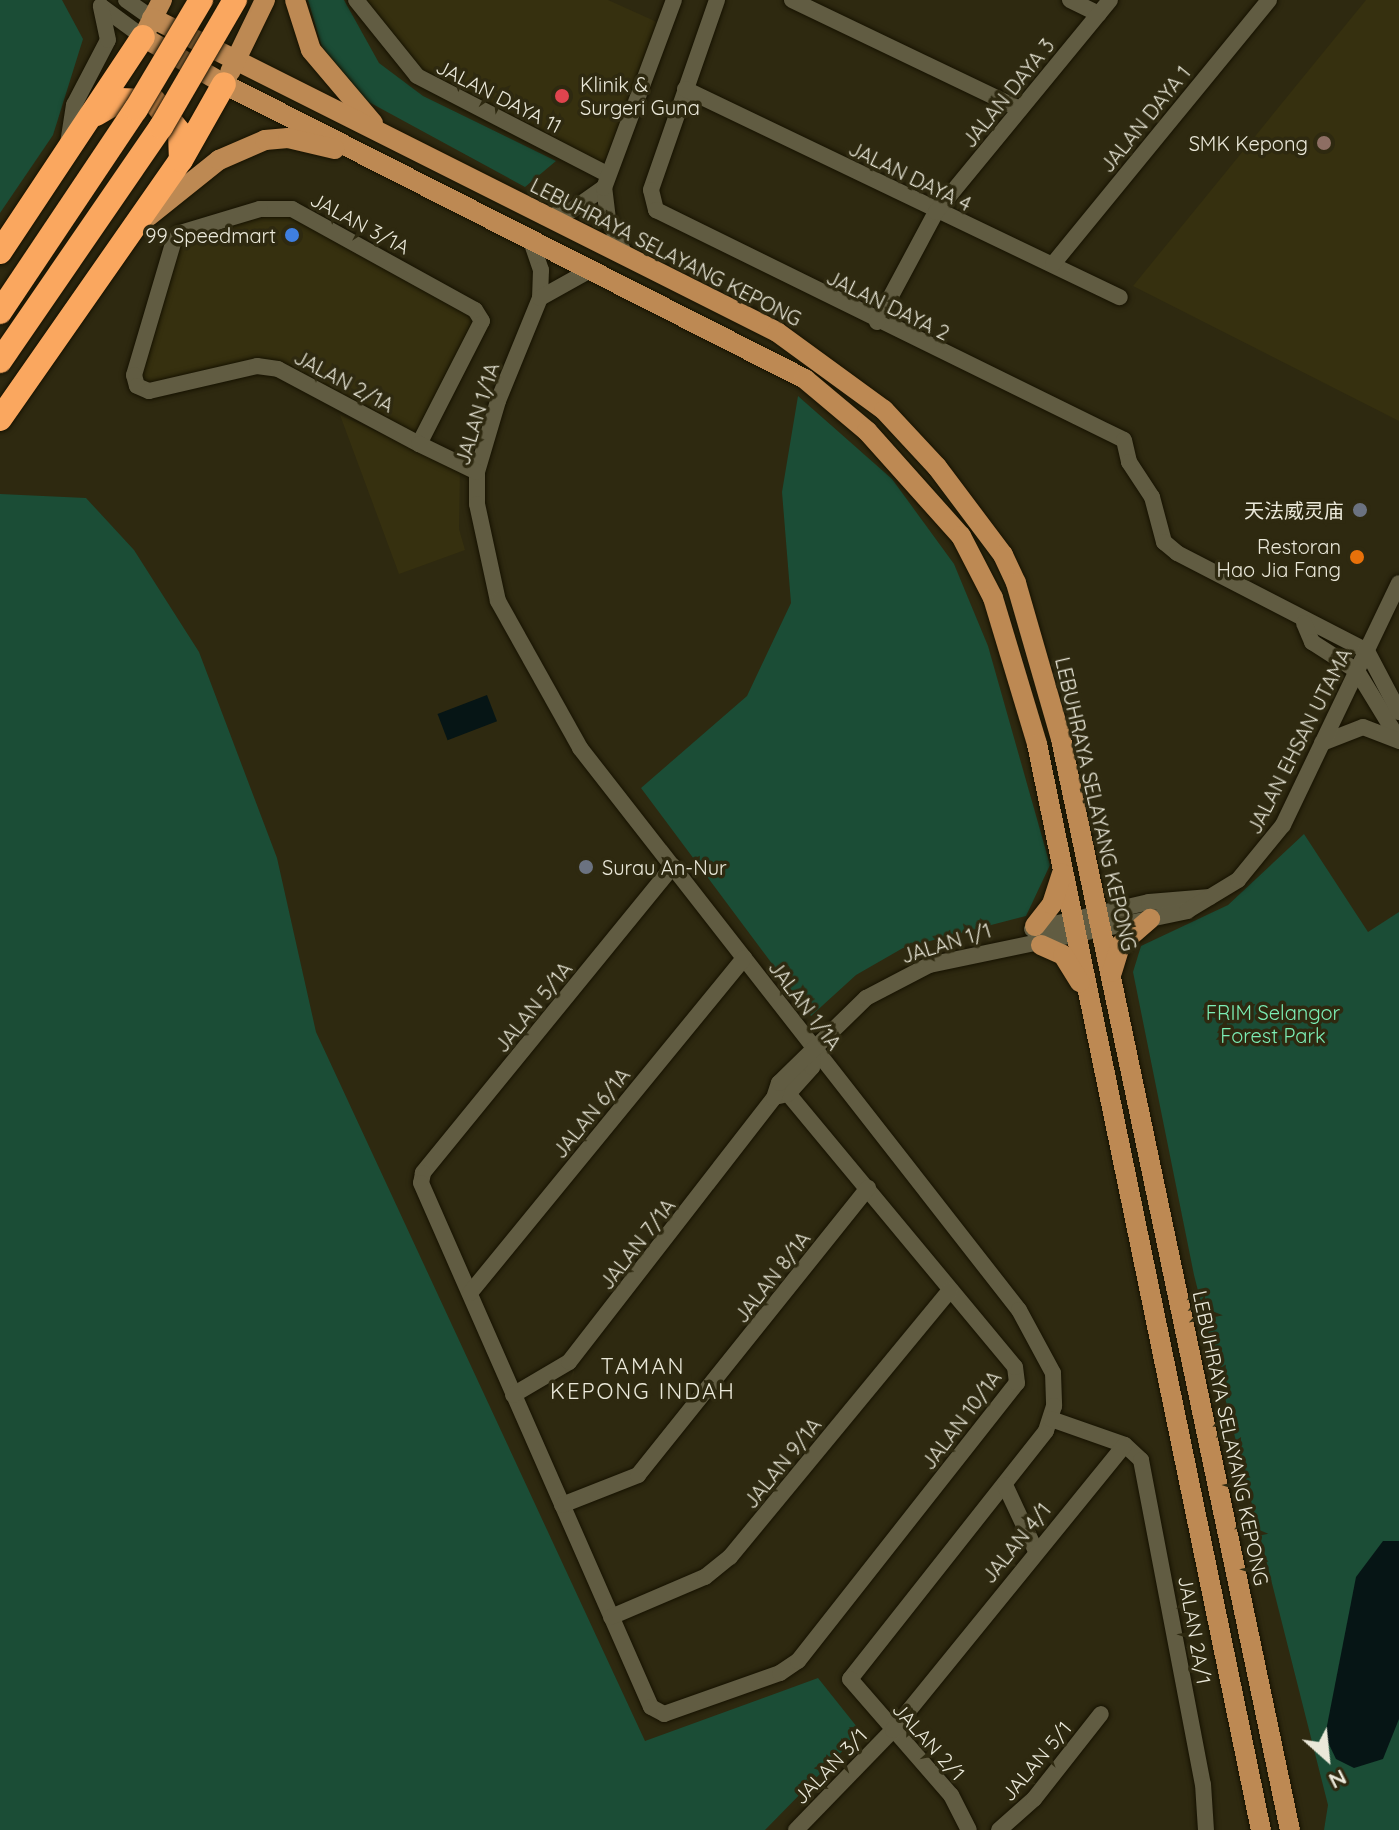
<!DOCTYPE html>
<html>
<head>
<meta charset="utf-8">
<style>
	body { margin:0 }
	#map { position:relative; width:1399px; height:1830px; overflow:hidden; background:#2e2910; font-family:Quicksand,"Noto Sans SC",sans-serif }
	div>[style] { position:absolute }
	.built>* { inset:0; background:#36300f }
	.green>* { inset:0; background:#1b4d36 }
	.water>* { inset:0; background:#061515; transform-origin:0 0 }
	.roads { filter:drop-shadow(0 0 2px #161200) drop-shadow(0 0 2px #161200) }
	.minor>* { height:16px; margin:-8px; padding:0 8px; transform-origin:8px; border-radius:8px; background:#615c42 }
	.major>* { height:20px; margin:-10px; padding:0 10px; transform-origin:10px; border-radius:10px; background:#bd8953 }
	.highway>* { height:24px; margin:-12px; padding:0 12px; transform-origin:12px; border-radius:12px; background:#faa75f }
	.bridges { filter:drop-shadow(0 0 2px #161200) drop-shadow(0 0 2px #161200) }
	.highway-bridge>* { height:24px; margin:-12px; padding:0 12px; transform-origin:12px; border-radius:12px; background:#faa75f }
	.dots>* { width:22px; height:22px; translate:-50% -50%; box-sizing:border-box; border:4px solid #2e2910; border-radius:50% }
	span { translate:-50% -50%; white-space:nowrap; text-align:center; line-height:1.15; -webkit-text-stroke:7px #2e2910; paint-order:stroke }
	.poi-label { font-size:20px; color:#eae8d9 }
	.left { translate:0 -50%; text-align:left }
	.right { translate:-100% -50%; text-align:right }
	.street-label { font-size:20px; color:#eae8d9 }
	.park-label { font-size:20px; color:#7ceeb5 }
	.neighbourhood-label { font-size:22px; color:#eae8d9; letter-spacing:2px }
	.north { position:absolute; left:1287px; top:1718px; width:80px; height:80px; -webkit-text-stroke:6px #2e2910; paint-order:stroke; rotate:153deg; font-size:22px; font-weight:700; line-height:32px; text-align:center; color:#eae8d9 }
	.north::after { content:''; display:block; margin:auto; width:28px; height:36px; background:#eae8d9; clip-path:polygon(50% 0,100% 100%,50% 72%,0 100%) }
</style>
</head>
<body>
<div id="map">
	<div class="built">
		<i style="clip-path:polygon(365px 0,608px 0,659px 23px,603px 165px,422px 73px)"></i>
		<i style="clip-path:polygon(1366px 0,1399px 0,1399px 421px,1133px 286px)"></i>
		<i style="clip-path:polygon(261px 215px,292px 216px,476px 316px,417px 436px,276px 361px,144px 383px,141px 377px,182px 239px)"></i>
		<i style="clip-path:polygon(340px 415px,460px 470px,459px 529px,465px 550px,399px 574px)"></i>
	</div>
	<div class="green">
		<i style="clip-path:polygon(0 0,62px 0,83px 39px,53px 135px,0 213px)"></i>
		<i style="clip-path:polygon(308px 0,344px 0,379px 63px,423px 96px,556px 161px,525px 187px,367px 101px,322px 47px)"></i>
		<i style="clip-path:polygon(798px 396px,892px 479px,954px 564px,988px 646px,1050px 865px,1026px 916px,903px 948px,856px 975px,811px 1016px,641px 788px,747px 696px,791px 603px,782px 492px)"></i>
		<i style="clip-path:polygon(0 494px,86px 498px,134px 550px,199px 652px,277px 858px,316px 1032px,645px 1741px,818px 1678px,861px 1732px,765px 1830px,0 1830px)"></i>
		<i style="clip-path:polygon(1304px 834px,1368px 932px,1399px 912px,1399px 1830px,1324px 1830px,1328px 1805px,1194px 1275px,1133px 972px,1141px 946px,1228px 905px)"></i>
	</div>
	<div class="water">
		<i style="left:487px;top:695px;width:28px;height:53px;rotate:69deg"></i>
		<i style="clip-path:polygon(1383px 1541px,1399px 1541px,1399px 1719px,1383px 1759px,1354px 1768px,1336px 1759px,1325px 1736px,1356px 1577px)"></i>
	</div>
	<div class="roads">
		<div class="minor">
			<i style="left:126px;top:0;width:32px;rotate:35deg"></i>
			<i style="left:356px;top:0;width:97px;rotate:51.2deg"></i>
			<i style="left:417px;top:76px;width:214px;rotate:27.3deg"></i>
			<i style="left:717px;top:0;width:201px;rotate:109.2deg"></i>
			<i style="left:651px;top:190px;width:21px;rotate:76deg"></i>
			<i style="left:656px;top:210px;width:521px;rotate:26.17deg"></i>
			<i style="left:1124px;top:440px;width:23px;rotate:77deg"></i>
			<i style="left:1129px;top:462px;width:42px;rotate:56.7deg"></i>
			<i style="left:1152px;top:497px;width:47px;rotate:75.1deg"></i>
			<i style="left:1164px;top:542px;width:17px;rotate:40deg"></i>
			<i style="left:1177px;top:553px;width:214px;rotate:27.3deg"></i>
			<i style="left:792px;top:0;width:253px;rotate:25.6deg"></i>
			<i style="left:1070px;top:0;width:32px;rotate:26deg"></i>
			<i style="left:102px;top:7px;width:51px;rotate:36.2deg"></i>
			<i style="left:685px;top:89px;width:482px;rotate:25.6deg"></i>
			<i style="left:67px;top:150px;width:46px;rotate:-81.2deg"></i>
			<i style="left:74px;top:105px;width:73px;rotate:-62.4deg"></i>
			<i style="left:108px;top:40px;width:35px;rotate:-102deg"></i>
			<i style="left:544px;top:217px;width:29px;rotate:-14deg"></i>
			<i style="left:572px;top:210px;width:39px;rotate:-35deg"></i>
			<i style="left:531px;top:241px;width:31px;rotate:71deg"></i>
			<i style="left:541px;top:270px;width:28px;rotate:92deg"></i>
			<i style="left:540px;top:298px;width:111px;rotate:112.2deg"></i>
			<i style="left:498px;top:401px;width:74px;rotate:106.5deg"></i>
			<i style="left:477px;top:472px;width:32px;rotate:90deg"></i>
			<i style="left:477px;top:504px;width:99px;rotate:77.8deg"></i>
			<i style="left:498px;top:601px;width:168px;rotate:60.8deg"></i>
			<i style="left:580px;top:748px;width:713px;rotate:52.01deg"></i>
			<i style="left:1019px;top:1310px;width:72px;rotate:61.6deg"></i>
			<i style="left:1053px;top:1373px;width:33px;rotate:88deg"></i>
			<i style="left:1054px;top:1406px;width:26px;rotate:108deg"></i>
			<i style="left:1046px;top:1431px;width:316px;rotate:128.3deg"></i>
			<i style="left:850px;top:1679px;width:154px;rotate:49deg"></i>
			<i style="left:951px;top:1795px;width:39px;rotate:63deg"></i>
			<i style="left:626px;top:257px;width:42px;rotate:-115.3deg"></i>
			<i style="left:608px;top:219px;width:31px;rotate:-97deg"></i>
			<i style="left:604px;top:188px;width:201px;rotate:-69.6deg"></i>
			<i style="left:1053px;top:264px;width:341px;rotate:-50.7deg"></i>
			<i style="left:540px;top:298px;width:57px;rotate:-29.2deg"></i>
			<i style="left:877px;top:322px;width:125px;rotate:-61.8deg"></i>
			<i style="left:936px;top:212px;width:274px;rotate:-50.6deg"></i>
			<i style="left:419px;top:444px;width:138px;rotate:-62.9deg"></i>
			<i style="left:482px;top:321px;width:13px;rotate:-122deg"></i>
			<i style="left:475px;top:310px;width:209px;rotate:-151.1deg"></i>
			<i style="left:292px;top:209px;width:32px;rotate:180deg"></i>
			<i style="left:260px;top:209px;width:84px;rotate:163.3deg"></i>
			<i style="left:180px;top:233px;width:9px;rotate:131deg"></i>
			<i style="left:174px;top:240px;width:141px;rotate:106.5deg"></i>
			<i style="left:134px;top:375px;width:11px;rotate:75deg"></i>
			<i style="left:137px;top:386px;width:13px;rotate:23deg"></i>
			<i style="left:149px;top:391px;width:111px;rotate:-13deg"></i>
			<i style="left:257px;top:366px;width:21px;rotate:8deg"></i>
			<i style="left:278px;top:369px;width:160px;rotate:28deg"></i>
			<i style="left:419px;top:444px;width:64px;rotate:25.8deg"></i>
			<i style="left:1304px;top:623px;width:21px;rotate:67deg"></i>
			<i style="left:1312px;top:642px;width:54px;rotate:32.8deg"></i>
			<i style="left:1357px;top:671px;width:81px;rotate:58.7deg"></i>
			<i style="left:1367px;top:651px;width:69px;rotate:62.3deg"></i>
			<i style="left:1322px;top:743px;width:44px;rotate:-21.3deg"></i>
			<i style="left:1363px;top:727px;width:39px;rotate:21deg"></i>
			<i style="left:673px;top:866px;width:396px;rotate:129.2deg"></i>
			<i style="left:423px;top:1173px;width:10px;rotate:101deg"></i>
			<i style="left:421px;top:1183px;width:572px;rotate:66.3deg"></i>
			<i style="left:651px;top:1707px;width:15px;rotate:28deg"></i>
			<i style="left:664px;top:1714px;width:123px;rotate:-19.5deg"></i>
			<i style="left:780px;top:1673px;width:22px;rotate:-34deg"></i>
			<i style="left:798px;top:1661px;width:354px;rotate:-51.8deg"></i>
			<i style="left:1017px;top:1383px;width:16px;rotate:-97deg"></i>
			<i style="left:1015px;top:1367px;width:369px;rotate:-129.7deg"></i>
			<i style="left:1032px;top:929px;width:120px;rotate:-13deg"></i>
			<i style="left:1149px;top:902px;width:61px;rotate:-4.7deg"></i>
			<i style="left:779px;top:1096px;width:9px;rotate:-13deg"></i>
			<i style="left:788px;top:1094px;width:36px;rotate:-48deg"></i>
			<i style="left:812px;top:1067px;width:17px;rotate:-87deg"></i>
			<i style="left:470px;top:1293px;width:433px;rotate:-50.7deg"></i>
			<i style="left:513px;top:1395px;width:65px;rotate:-30.5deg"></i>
			<i style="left:569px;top:1362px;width:334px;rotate:-52.2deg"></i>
			<i style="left:774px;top:1098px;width:16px;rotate:-72deg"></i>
			<i style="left:779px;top:1083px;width:122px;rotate:-44.3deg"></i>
			<i style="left:866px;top:998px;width:71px;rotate:-27.6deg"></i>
			<i style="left:929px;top:965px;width:264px;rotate:-11.8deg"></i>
			<i style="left:1187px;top:911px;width:60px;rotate:-31.3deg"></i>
			<i style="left:1238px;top:880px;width:71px;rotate:-50.7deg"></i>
			<i style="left:1283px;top:825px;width:268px;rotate:-64.4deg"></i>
			<i style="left:1051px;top:1419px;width:78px;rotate:19.4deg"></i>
			<i style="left:1125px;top:1445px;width:22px;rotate:43deg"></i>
			<i style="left:1141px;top:1460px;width:330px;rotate:79.2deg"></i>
			<i style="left:1203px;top:1784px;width:46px;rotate:86.3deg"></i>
			<i style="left:1005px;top:1485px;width:71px;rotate:64.9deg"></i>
			<i style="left:562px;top:1505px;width:82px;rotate:-21.5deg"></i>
			<i style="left:638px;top:1475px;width:368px;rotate:-51.3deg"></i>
			<i style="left:611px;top:1617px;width:102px;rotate:-23.1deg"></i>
			<i style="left:705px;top:1577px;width:32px;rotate:-39deg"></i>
			<i style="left:730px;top:1557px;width:346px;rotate:-50.5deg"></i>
			<i style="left:796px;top:1830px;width:139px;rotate:-45.9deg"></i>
			<i style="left:893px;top:1730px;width:367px;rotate:-50.9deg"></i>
			<i style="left:999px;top:1830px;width:47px;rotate:-41.5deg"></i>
			<i style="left:1034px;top:1799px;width:108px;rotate:-51.8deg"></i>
		</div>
		<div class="major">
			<i style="left:162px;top:0;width:42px;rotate:117.2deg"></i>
			<i style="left:143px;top:37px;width:94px;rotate:30.1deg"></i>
			<i style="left:224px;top:84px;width:652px;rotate:26.92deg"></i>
			<i style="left:805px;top:379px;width:81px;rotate:40deg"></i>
			<i style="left:867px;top:431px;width:141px;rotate:48.2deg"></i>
			<i style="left:961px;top:536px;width:70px;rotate:62.7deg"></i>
			<i style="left:993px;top:598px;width:152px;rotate:73.2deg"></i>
			<i style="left:1037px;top:744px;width:1109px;rotate:78.35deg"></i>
			<i style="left:295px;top:0;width:52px;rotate:72.3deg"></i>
			<i style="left:311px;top:50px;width:96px;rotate:49.7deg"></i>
			<i style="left:152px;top:18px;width:699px;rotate:26.67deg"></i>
			<i style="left:777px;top:332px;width:132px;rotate:36.1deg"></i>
			<i style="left:884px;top:410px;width:78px;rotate:47.1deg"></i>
			<i style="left:937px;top:467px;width:110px;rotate:53.1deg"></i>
			<i style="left:1003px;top:555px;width:31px;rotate:65deg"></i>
			<i style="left:1016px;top:583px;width:162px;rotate:73.9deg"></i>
			<i style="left:1061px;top:739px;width:1115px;rotate:78.15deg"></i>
			<i style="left:230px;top:72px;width:80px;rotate:-64.1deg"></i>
			<i style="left:149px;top:216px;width:90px;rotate:-38.7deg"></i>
			<i style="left:219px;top:160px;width:50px;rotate:-23.5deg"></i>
			<i style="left:265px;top:140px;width:23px;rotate:-5deg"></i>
			<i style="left:288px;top:138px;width:48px;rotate:13.2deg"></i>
			<i style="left:1035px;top:926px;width:28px;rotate:-52deg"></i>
			<i style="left:1052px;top:904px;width:32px;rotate:-72deg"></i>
			<i style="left:1041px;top:945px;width:24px;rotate:24deg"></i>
			<i style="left:1063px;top:955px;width:32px;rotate:58deg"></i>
			<i style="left:1112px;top:972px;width:28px;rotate:-73deg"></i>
			<i style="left:1120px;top:945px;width:40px;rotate:-41deg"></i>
		</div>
		<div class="highway">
			<i style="left:96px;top:114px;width:28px;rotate:-30deg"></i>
			<i style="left:120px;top:100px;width:34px;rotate:2deg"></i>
			<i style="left:154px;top:101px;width:41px;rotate:50.9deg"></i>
			<i style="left:180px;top:133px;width:26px;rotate:88deg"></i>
			<i style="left:0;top:252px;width:258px;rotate:-56.4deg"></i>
			<i style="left:0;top:419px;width:316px;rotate:-55.1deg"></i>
			<i style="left:181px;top:160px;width:87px;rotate:-60.5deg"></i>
		</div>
	</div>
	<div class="bridges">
		<div class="highway-bridge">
			<i style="left:0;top:312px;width:244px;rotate:-56.2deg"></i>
			<i style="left:136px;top:109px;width:127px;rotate:-59.2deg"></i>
			<i style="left:0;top:361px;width:284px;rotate:-55.5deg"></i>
			<i style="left:161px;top:127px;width:147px;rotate:-59.8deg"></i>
		</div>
	</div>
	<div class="dots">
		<i style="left:562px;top:96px;background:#e0444e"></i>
		<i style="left:1324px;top:143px;background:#8d6e63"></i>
		<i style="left:292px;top:235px;background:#3f7fe0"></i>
		<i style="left:1360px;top:510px;background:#6b7280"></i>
		<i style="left:1357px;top:557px;background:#e8710a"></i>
		<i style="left:586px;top:867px;background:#6b7280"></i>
	</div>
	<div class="poi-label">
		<span class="left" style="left:580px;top:96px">Klinik &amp;<br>Surgeri Guna</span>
		<span class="right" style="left:1308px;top:143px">SMK Kepong</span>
		<span class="right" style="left:276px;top:235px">99 Speedmart</span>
		<span class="right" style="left:1344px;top:510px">天法威灵庙</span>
		<span class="right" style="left:1341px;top:558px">Restoran<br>Hao Jia Fang</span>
		<span class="left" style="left:602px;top:867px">Surau An-Nur</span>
	</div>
	<div class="street-label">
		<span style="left:1008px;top:93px;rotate:-51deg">JALAN DAYA 3</span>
		<span style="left:499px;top:96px;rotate:27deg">JALAN DAYA 11</span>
		<span style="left:1145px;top:119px;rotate:-51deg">JALAN DAYA 1</span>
		<span style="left:910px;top:176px;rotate:26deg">JALAN DAYA 4</span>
		<span style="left:360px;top:223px;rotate:28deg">JALAN 3/1A</span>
		<span style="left:666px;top:252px;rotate:27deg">LEBUHRAYA SELAYANG KEPONG</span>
		<span style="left:888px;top:305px;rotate:26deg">JALAN DAYA 2</span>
		<span style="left:344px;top:381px;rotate:28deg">JALAN 2/1A</span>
		<span style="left:477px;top:414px;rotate:-73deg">JALAN 1/1A</span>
		<span style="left:1299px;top:741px;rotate:-63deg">JALAN EHSAN UTAMA</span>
		<span style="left:1096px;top:804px;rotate:77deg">LEBUHRAYA SELAYANG KEPONG</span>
		<span style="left:946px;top:943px;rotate:-17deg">JALAN 1/1</span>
		<span style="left:805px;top:1005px;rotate:53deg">JALAN 1/1A</span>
		<span style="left:533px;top:1007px;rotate:-51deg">JALAN 5/1A</span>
		<span style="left:591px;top:1113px;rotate:-51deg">JALAN 6/1A</span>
		<span style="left:637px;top:1244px;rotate:-52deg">JALAN 7/1A</span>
		<span style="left:772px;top:1277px;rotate:-52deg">JALAN 8/1A</span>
		<span style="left:961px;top:1420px;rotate:-53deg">JALAN 10/1A</span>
		<span style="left:1231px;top:1438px;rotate:78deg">LEBUHRAYA SELAYANG KEPONG</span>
		<span style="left:782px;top:1463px;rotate:-51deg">JALAN 9/1A</span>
		<span style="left:1016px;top:1543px;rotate:-51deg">JALAN 4/1</span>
		<span style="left:1195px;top:1630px;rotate:80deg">JALAN 2A/1</span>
		<span style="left:929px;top:1741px;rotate:48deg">JALAN 2/1</span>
		<span style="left:1036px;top:1761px;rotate:-50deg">JALAN 5/1</span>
		<span style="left:830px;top:1766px;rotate:-46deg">JALAN 3/1</span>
	</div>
	<div class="park-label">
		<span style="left:1273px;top:1024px">FRIM Selangor<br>Forest Park</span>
	</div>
	<div class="neighbourhood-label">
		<span style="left:643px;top:1379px">TAMAN<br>KEPONG INDAH</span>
	</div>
	<div class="north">N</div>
</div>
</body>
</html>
